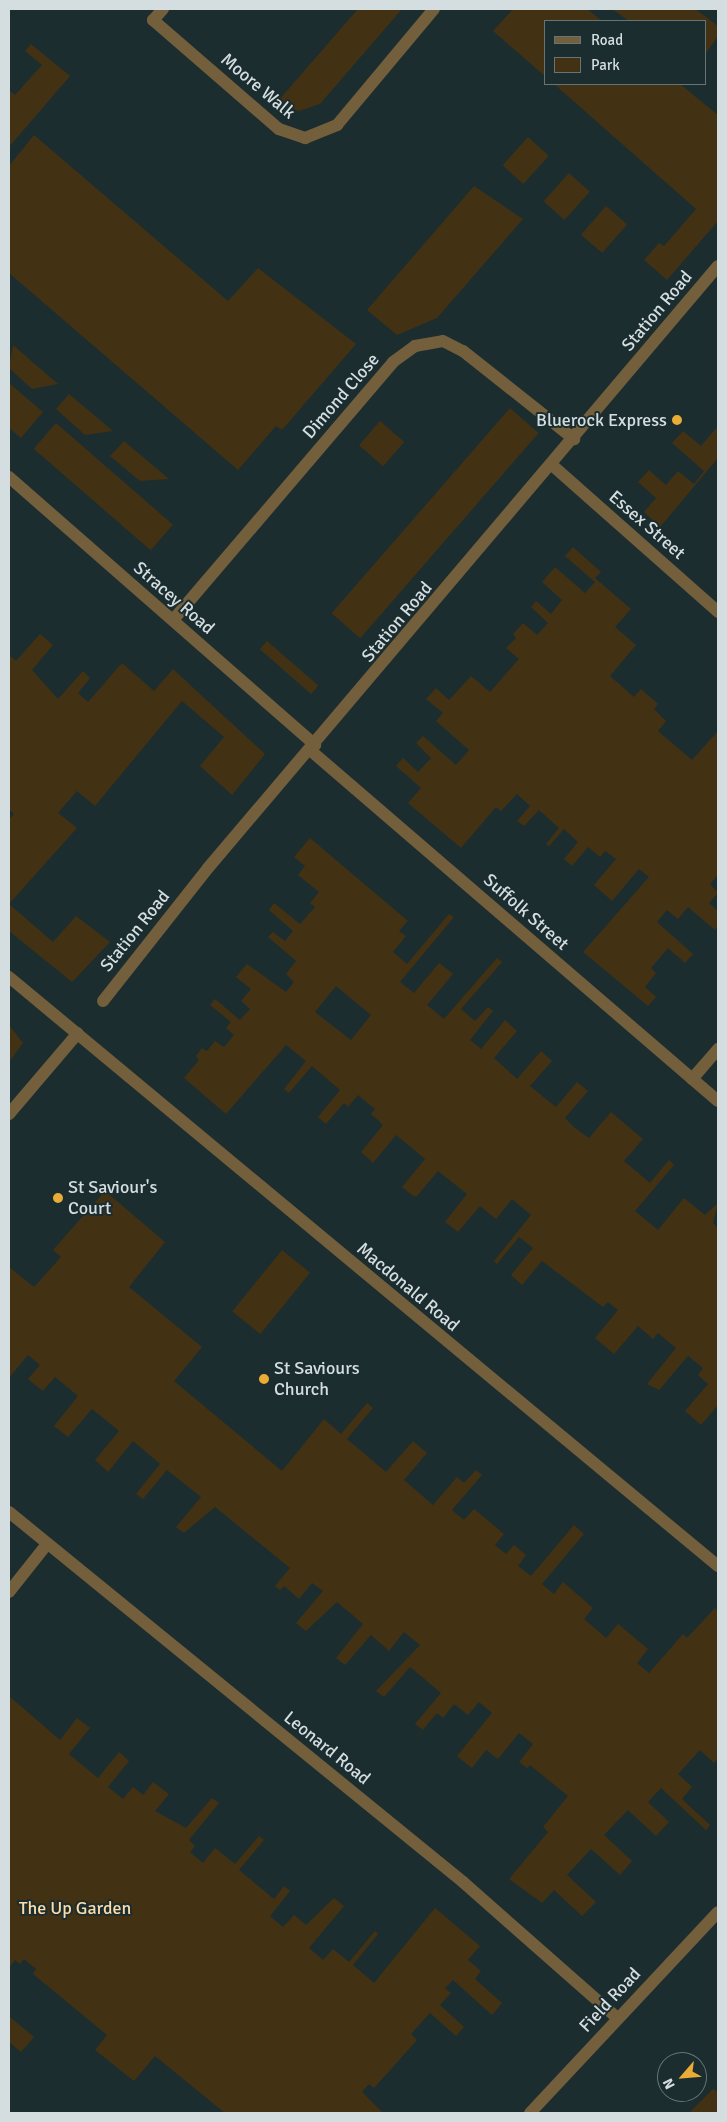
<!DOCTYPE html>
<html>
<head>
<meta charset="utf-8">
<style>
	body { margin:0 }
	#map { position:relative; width:727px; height:2122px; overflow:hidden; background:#1c2d30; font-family:Signika,sans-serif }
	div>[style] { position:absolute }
	.green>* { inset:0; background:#423113; transform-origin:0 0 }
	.minor>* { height:12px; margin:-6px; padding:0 6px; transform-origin:6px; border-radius:6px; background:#745f3c }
	.dots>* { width:14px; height:14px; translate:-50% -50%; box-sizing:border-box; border:2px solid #1c2d30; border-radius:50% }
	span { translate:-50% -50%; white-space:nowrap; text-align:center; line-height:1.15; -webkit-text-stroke:4px #1c2d30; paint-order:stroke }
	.street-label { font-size:18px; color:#d4dee0 }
	.poi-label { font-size:18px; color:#d4dee0 }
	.right { translate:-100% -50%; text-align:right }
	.left { translate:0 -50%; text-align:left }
	.park-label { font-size:18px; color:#fddca7 }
	.frame { position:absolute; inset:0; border:10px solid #d4dee0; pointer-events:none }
	.legend { position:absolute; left:544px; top:20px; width:162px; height:65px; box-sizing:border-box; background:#1c2d30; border:1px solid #667476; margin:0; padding:6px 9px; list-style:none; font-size:15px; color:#d4dee0 }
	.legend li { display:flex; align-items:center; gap:10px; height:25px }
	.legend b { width:25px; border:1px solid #667476 }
	.north { position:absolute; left:657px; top:2052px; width:50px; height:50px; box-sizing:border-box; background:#1c2d30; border:1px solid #667476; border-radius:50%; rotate:243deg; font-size:14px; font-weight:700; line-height:20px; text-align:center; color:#d4dee0 }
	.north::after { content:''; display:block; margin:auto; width:18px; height:22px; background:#e8ac37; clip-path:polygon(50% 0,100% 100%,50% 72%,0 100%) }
</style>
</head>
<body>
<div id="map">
	<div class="green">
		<i style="clip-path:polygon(358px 9px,402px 9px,320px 104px,299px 111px,284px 106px,278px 101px)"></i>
		<i style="clip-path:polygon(513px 9px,587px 9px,602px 21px,546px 21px,546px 77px,493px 31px)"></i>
		<i style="clip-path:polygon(612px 9px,695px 9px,718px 26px,718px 36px,706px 53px,706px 21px,629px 21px)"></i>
		<i style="clip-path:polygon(31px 44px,70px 76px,9px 147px,9px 90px,15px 95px,42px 65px,25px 51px)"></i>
		<i style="clip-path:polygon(554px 84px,680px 84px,718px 115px,718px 221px,667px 280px,644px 260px,659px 243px,664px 246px,696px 209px)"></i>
		<i style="clip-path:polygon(34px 135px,228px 301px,258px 268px,356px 344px,282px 430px,276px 426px,238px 470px,9px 273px,9px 166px)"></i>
		<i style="left:528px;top:137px;width:28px;height:38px;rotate:42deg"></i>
		<i style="left:569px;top:173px;width:28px;height:38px;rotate:42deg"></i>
		<i style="clip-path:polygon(474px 186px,523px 219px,437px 318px,397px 335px,367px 310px)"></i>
		<i style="left:606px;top:206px;width:28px;height:38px;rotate:41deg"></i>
		<i style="clip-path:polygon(13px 345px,58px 384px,32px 389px,9px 368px)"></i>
		<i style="clip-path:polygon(9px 383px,43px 412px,21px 438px,9px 428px)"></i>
		<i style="clip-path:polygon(69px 394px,113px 431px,85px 435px,56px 409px)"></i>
		<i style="left:510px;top:408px;width:38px;height:272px;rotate:41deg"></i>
		<i style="left:380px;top:421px;width:32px;height:32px;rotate:41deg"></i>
		<i style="left:56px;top:423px;width:155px;height:34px;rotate:41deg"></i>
		<i style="clip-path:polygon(718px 426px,718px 458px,660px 527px,644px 512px,656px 498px,638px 482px,649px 470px,666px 485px,678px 471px,694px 484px,704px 471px,672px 443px,683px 431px,701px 446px)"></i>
		<i style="clip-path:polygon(124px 441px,169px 479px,140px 481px,110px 456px)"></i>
		<i style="clip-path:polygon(573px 547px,601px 572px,595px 578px,631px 609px,615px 627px,636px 645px,610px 676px,634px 697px,641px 689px,658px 704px,654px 709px,666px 721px,658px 731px,692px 760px,718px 731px,718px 875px,710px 884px,718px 893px,709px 903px,718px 911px,718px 925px,715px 930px,688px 907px,678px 919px,667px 910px,657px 922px,693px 954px,685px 963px,668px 948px,651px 968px,656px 973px,645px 987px,656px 997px,648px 1006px,583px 952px,649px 877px,639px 869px,612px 901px,594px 885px,616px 859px,605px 851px,600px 857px,588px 847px,572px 866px,564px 859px,578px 842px,564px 829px,549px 846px,546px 844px,559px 828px,539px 810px,524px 826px,517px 821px,530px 806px,517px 794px,501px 811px,496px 807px,461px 848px,408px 803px,421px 788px,396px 766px,403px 758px,418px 772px,431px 758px,416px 743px,423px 736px,456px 765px,469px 750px,436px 721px,443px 713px,426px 699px,436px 688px,449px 700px,471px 676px,490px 692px,519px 659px,506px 648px,516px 638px,513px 634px,523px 623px,537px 635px,548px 623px,531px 607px,536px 601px,551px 614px,562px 600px,542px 582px,555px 567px,585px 593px,595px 582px,565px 556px)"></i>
		<i style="clip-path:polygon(40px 634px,53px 645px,32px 670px,58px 699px,83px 671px,90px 678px,78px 693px,88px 702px,122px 663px,154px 691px,173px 669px,265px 754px,232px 795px,200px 766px,224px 737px,182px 701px,95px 806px,77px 791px,58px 813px,77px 828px,9px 904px,53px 942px,76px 916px,110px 942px,72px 982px,9px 931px,9px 819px,14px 814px,9px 809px,9px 655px,16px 661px)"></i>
		<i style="left:267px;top:641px;width:68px;height:11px;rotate:41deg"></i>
		<i style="clip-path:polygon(evenodd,310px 838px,408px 921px,399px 931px,406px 936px,393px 952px,407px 964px,449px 914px,454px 917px,400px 982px,414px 993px,439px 963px,453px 974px,427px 1005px,444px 1019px,497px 958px,502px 962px,461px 1009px,475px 1021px,488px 1007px,493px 1011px,470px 1040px,481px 1049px,505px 1020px,517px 1031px,494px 1058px,517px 1079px,541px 1051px,552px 1061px,530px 1086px,556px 1107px,577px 1082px,588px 1091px,565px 1118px,575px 1128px,589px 1138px,611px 1112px,643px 1139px,624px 1161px,650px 1183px,669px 1160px,674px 1165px,635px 1211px,658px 1230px,684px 1198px,705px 1215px,718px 1203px,713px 1223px,718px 1228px,718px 1405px,701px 1425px,685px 1411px,708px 1384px,698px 1375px,703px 1368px,688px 1356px,659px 1390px,647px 1384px,676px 1348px,658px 1333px,653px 1339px,638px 1326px,614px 1354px,595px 1338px,618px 1310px,608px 1302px,603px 1307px,542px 1261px,522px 1285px,511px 1275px,533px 1248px,519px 1237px,497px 1264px,494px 1261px,531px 1215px,512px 1199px,496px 1219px,480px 1206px,458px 1232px,445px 1222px,467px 1194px,438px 1171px,416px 1197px,412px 1195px,402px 1187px,425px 1159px,396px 1135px,373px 1163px,361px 1152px,383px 1125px,371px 1114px,375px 1109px,358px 1095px,348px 1107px,344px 1103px,326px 1124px,318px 1117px,340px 1090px,312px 1066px,289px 1093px,284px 1089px,306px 1061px,286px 1045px,226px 1114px,184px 1078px,199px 1060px,196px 1056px,202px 1048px,207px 1051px,215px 1041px,224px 1047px,234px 1035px,226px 1028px,231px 1022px,210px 1005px,215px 999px,240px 1020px,250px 1009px,241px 1001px,251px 989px,236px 977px,247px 964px,286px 992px,294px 982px,286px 974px,296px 961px,268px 937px,273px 932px,285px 941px,293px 931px,269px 910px,274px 903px,300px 924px,315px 907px,310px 903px,319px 892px,298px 875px,305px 866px,294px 857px,310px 838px,336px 986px,371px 1015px,351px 1040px,315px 1012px,336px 986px)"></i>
		<i style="clip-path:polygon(9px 1025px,23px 1043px,9px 1062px)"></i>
		<i style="clip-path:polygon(105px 1191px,165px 1242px,129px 1287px,202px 1347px,174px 1381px,282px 1471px,324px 1419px,341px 1434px,367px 1403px,373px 1408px,347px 1439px,386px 1472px,413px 1441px,427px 1453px,404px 1480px,433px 1505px,457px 1477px,464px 1483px,476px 1470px,482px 1475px,452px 1510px,464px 1520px,474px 1509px,490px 1522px,504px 1534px,495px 1545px,506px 1554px,514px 1545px,526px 1555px,518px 1566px,531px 1576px,574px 1525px,584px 1534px,542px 1584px,554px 1594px,563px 1582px,593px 1608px,584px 1619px,606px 1638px,618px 1624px,648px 1649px,637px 1663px,649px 1673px,683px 1634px,687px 1638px,715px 1608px,718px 1611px,718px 1759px,714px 1763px,700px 1750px,678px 1774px,692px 1787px,682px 1799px,710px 1825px,706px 1830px,661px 1788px,648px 1802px,669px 1822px,656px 1836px,628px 1810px,604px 1835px,632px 1861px,620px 1875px,591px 1849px,567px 1875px,596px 1902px,582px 1916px,554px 1890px,542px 1903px,509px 1879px,548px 1832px,543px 1827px,568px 1796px,530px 1765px,527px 1768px,519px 1762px,533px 1744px,519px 1733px,498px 1759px,486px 1750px,472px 1768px,457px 1756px,492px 1713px,479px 1702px,468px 1715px,454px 1704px,443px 1718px,437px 1713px,397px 1760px,423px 1730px,415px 1724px,441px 1693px,410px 1667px,384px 1697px,376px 1691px,420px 1645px,404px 1632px,389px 1651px,371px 1635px,345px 1665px,336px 1658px,363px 1624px,337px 1602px,306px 1631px,296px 1623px,323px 1591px,312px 1583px,299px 1599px,284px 1586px,280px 1590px,275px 1586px,290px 1568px,215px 1507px,184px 1533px,176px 1527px,201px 1497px,167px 1470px,143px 1499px,136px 1494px,160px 1464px,133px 1441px,108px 1472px,95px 1460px,119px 1431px,92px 1409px,68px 1437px,54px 1426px,78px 1396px,55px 1377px,43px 1391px,35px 1385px,28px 1379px,40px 1365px,28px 1355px,9px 1378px,9px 1267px,34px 1287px,61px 1257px,53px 1250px)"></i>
		<i style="left:282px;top:1250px;width:36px;height:79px;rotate:39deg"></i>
		<i style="clip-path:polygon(9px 1696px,60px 1740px,77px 1718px,90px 1728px,69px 1754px,98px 1778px,119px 1752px,129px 1761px,108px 1787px,123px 1799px,133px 1787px,143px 1795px,153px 1782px,169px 1794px,155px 1811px,186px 1828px,212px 1798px,219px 1803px,189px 1840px,195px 1846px,190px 1852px,203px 1863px,215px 1848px,235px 1864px,259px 1836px,264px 1840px,239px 1870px,274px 1899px,284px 1886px,290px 1891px,270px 1916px,283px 1927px,294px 1915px,306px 1925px,334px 1898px,344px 1906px,309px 1948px,323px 1960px,333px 1949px,349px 1962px,375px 1931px,378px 1934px,353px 1965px,374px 1983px,435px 1908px,480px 1946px,468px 1960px,481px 1971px,475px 1979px,502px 2003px,492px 2015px,453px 1980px,445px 1988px,451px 1993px,440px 2005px,464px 2027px,456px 2036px,430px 2013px,411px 2034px,417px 2040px,374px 2088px,369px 2084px,362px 2092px,383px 2113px,225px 2113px,155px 2056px,134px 2081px,95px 2050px,107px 2035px,33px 1974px,36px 1969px,24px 1959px,20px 1964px,15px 1960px,9px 1968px)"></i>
		<i style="clip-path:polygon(9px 2016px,34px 2037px,21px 2052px,9px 2042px)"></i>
		<i style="clip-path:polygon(713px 2089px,718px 2092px,718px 2113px,689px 2113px)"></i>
	</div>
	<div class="minor">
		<i style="left:163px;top:9px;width:15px;rotate:132deg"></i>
		<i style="left:153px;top:20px;width:167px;rotate:40.9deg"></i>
		<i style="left:279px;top:129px;width:28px;rotate:19deg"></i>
		<i style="left:305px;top:138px;width:35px;rotate:-22deg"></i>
		<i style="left:337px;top:125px;width:151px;rotate:-50.1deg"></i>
		<i style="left:552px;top:465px;width:222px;rotate:41.5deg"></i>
		<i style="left:9px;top:477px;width:407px;rotate:41.2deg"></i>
		<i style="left:173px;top:620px;width:339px;rotate:-49.5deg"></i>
		<i style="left:393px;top:362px;width:27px;rotate:-36deg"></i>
		<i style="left:415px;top:346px;width:28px;rotate:-10deg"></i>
		<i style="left:443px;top:341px;width:22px;rotate:27deg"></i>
		<i style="left:463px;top:351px;width:142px;rotate:38.4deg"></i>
		<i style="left:310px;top:750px;width:538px;rotate:40.71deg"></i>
		<i style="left:9px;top:977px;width:922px;rotate:39.72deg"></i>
		<i style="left:103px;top:1001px;width:169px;rotate:-51.7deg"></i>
		<i style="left:208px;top:868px;width:789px;rotate:-49.73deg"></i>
		<i style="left:692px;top:1079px;width:40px;rotate:-49deg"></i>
		<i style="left:9px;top:1114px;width:106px;rotate:-49.6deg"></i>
		<i style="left:9px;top:1512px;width:586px;rotate:39.18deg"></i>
		<i style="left:463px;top:1882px;width:205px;rotate:41.4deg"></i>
		<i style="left:9px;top:1592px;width:61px;rotate:-51.6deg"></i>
		<i style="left:530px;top:2113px;width:275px;rotate:-46.9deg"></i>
	</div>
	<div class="dots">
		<i style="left:677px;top:420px;background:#e8ac37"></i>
		<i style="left:58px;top:1198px;background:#e8ac37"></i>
		<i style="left:264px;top:1379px;background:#e8ac37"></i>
	</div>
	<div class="street-label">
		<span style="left:258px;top:86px;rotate:40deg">Moore Walk</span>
		<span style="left:657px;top:311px;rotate:-50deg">Station Road</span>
		<span style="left:341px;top:396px;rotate:-49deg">Dimond Close</span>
		<span style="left:647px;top:525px;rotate:41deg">Essex Street</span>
		<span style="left:174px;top:598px;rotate:41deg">Stracey Road</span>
		<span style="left:397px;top:622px;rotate:-50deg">Station Road</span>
		<span style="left:526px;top:912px;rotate:41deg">Suffolk Street</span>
		<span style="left:135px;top:931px;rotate:-51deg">Station Road</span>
		<span style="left:408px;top:1287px;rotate:40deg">Macdonald Road</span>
		<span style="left:327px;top:1748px;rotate:39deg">Leonard Road</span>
		<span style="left:610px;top:2000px;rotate:-47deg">Field Road</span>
	</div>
	<div class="poi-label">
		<span class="right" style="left:667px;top:420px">Bluerock Express</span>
		<span class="left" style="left:68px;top:1198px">St Saviour's<br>Court</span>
		<span class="left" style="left:274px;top:1379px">St Saviours<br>Church</span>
	</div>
	<div class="park-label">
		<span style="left:75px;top:1908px">The Up Garden</span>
	</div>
	<div class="frame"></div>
	<ul class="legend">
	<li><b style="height:6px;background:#745f3c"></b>Road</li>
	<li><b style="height:14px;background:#423113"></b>Park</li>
	</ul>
	<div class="north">N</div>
</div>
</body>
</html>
